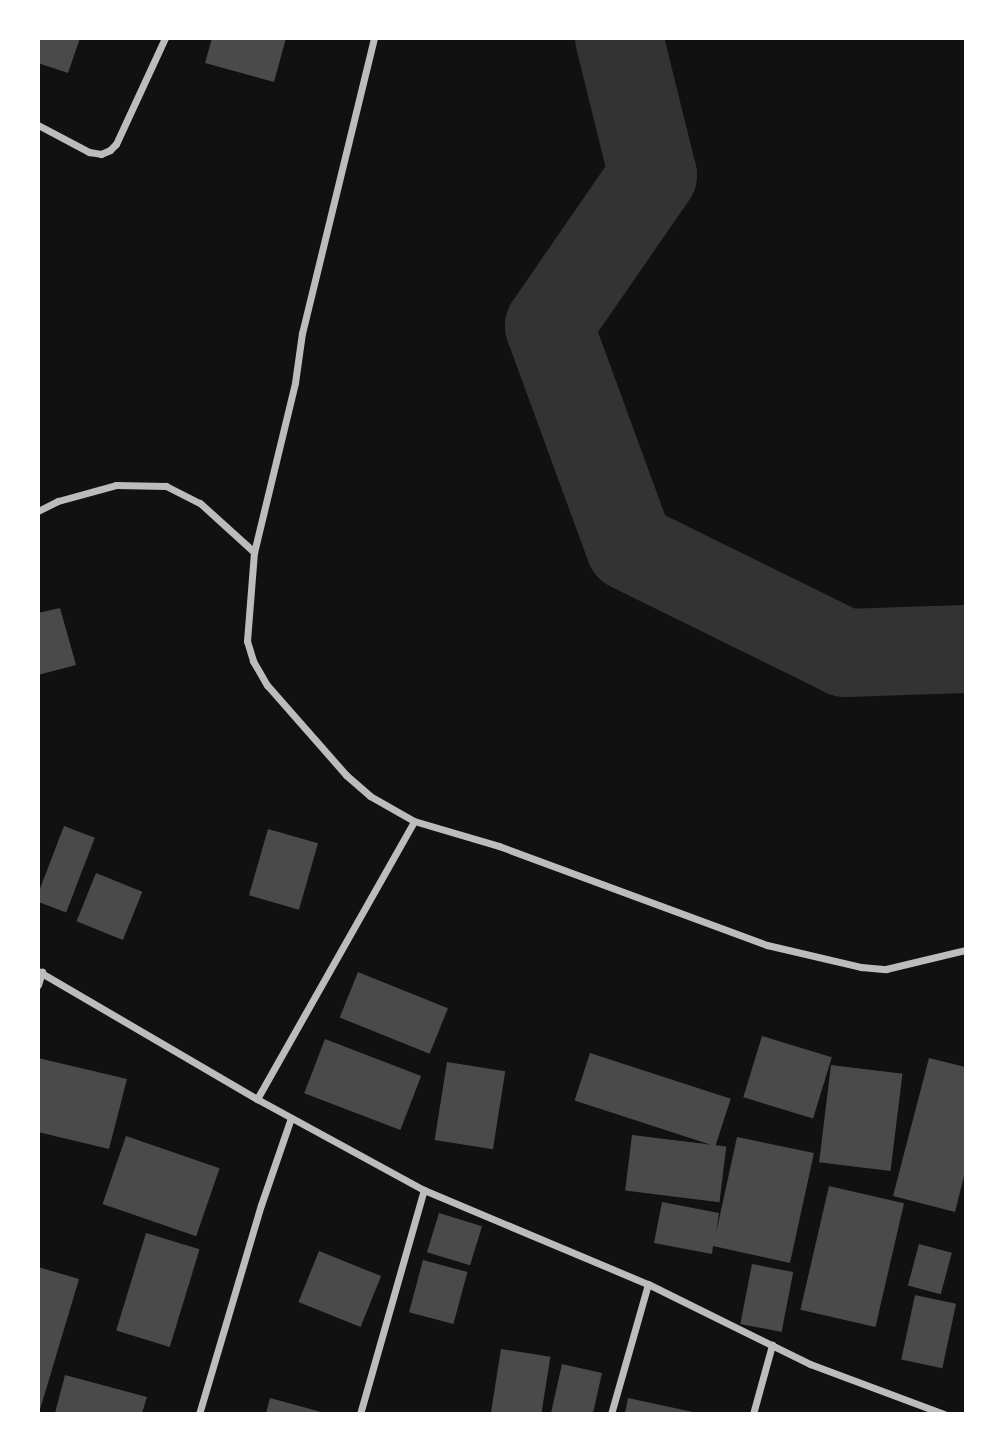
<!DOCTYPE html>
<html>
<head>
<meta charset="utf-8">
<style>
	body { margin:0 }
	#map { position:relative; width:1004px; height:1452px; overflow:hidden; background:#111; font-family:Signika,sans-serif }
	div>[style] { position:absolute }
	.river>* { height:88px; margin:-44px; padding:0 44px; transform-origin:44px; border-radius:44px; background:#333 }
	.building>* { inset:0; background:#4a4a4a; transform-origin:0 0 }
	.minor>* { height:7px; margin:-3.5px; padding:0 3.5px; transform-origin:3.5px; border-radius:3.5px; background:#bcbcbc }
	span { translate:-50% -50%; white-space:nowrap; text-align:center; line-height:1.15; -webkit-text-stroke:5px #fff; paint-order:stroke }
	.frame { position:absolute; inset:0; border:40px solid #fff; pointer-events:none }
</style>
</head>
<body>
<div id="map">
	<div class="river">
		<i style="left:619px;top:38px;width:141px;rotate:76.1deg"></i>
		<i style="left:653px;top:175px;width:183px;rotate:124.6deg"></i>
		<i style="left:549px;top:326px;width:235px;rotate:69.9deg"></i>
		<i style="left:630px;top:547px;width:240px;rotate:26.2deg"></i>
		<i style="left:845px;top:653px;width:120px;rotate:-1.9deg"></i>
	</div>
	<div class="building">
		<i style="clip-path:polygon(38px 38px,80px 38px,68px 73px,38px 63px)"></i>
		<i style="clip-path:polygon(212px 38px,286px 38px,274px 82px,205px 63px)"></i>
		<i style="clip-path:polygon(60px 608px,76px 665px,38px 675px,38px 613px)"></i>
		<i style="left:64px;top:826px;width:33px;height:80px;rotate:21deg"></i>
		<i style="left:268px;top:829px;width:52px;height:69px;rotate:16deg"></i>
		<i style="left:96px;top:873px;width:50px;height:52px;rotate:22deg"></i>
		<i style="left:358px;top:972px;width:97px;height:49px;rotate:22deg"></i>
		<i style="left:762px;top:1036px;width:73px;height:64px;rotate:17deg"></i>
		<i style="left:325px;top:1039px;width:103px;height:58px;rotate:21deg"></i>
		<i style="left:590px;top:1053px;width:148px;height:50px;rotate:18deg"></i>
		<i style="clip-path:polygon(38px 1058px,127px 1079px,109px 1149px,38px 1132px)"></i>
		<i style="clip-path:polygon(929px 1058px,965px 1067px,965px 1172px,955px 1212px,893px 1196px)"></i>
		<i style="left:447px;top:1062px;width:59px;height:79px;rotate:9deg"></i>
		<i style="left:831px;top:1065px;width:72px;height:98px;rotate:7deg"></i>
		<i style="left:632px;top:1135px;width:95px;height:56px;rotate:7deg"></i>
		<i style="left:126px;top:1136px;width:99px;height:72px;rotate:19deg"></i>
		<i style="clip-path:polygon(737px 1137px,814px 1153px,790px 1263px,713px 1246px,712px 1254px,654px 1243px,662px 1202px,719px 1213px,716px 1233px)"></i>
		<i style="left:829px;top:1186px;width:77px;height:127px;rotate:13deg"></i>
		<i style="left:439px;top:1213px;width:45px;height:41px;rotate:17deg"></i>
		<i style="left:146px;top:1233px;width:56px;height:102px;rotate:17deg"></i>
		<i style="left:919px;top:1244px;width:34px;height:43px;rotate:15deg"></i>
		<i style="left:319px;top:1251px;width:67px;height:55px;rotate:22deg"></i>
		<i style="left:423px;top:1260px;width:46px;height:54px;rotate:15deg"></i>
		<i style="left:752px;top:1264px;width:42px;height:61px;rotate:11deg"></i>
		<i style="clip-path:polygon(38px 1267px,79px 1279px,39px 1413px,38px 1413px)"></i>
		<i style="left:915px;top:1295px;width:42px;height:66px;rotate:12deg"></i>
		<i style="left:501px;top:1349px;width:50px;height:65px;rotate:9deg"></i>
		<i style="clip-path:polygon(562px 1364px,602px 1373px,593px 1413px,551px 1413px)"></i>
		<i style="clip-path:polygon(65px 1375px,147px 1397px,142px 1413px,55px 1413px)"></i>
		<i style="clip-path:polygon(270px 1398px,325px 1413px,266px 1413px)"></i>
		<i style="clip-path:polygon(628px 1398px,693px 1412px,693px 1413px,625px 1413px)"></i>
	</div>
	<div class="minor">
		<i style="left:374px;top:38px;width:304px;rotate:103.7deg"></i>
		<i style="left:302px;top:333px;width:50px;rotate:98deg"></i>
		<i style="left:295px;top:383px;width:174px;rotate:103.6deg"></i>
		<i style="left:254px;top:552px;width:89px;rotate:94.5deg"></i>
		<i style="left:247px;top:641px;width:21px;rotate:73deg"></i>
		<i style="left:253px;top:661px;width:28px;rotate:60deg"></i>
		<i style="left:267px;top:685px;width:120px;rotate:48.7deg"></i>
		<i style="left:346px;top:775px;width:32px;rotate:41deg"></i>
		<i style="left:370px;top:796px;width:51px;rotate:29.6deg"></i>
		<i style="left:414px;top:821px;width:89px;rotate:16.4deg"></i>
		<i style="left:499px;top:846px;width:286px;rotate:20.3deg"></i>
		<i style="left:767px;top:945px;width:97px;rotate:13.2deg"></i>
		<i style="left:861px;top:967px;width:25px;rotate:5deg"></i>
		<i style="left:886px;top:969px;width:81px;rotate:-13.5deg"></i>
		<i style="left:38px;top:125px;width:58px;rotate:27.9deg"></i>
		<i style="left:89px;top:152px;width:12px;rotate:9deg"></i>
		<i style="left:101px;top:154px;width:10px;rotate:-24deg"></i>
		<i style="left:110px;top:150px;width:8px;rotate:-45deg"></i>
		<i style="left:116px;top:144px;width:117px;rotate:-65.2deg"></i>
		<i style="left:38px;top:511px;width:22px;rotate:-27deg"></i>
		<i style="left:58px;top:501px;width:60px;rotate:-15.4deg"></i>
		<i style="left:116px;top:485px;width:50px;rotate:1.1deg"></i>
		<i style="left:166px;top:486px;width:38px;rotate:27deg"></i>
		<i style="left:200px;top:503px;width:73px;rotate:42.2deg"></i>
		<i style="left:38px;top:971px;width:254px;rotate:30.3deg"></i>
		<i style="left:257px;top:1099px;width:190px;rotate:28.6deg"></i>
		<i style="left:424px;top:1190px;width:243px;rotate:22.8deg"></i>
		<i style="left:648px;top:1284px;width:181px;rotate:26.3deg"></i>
		<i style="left:810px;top:1364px;width:143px;rotate:20.5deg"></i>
		<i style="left:38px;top:985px;width:14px;rotate:-73deg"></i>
		<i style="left:257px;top:1099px;width:319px;rotate:-60.5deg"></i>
		<i style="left:199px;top:1414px;width:218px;rotate:-73.5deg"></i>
		<i style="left:261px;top:1205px;width:92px;rotate:-71deg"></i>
		<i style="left:360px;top:1414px;width:233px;rotate:-74.1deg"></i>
		<i style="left:611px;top:1414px;width:135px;rotate:-74.1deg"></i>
		<i style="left:753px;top:1414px;width:72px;rotate:-74.6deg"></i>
	</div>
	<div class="frame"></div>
</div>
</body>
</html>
